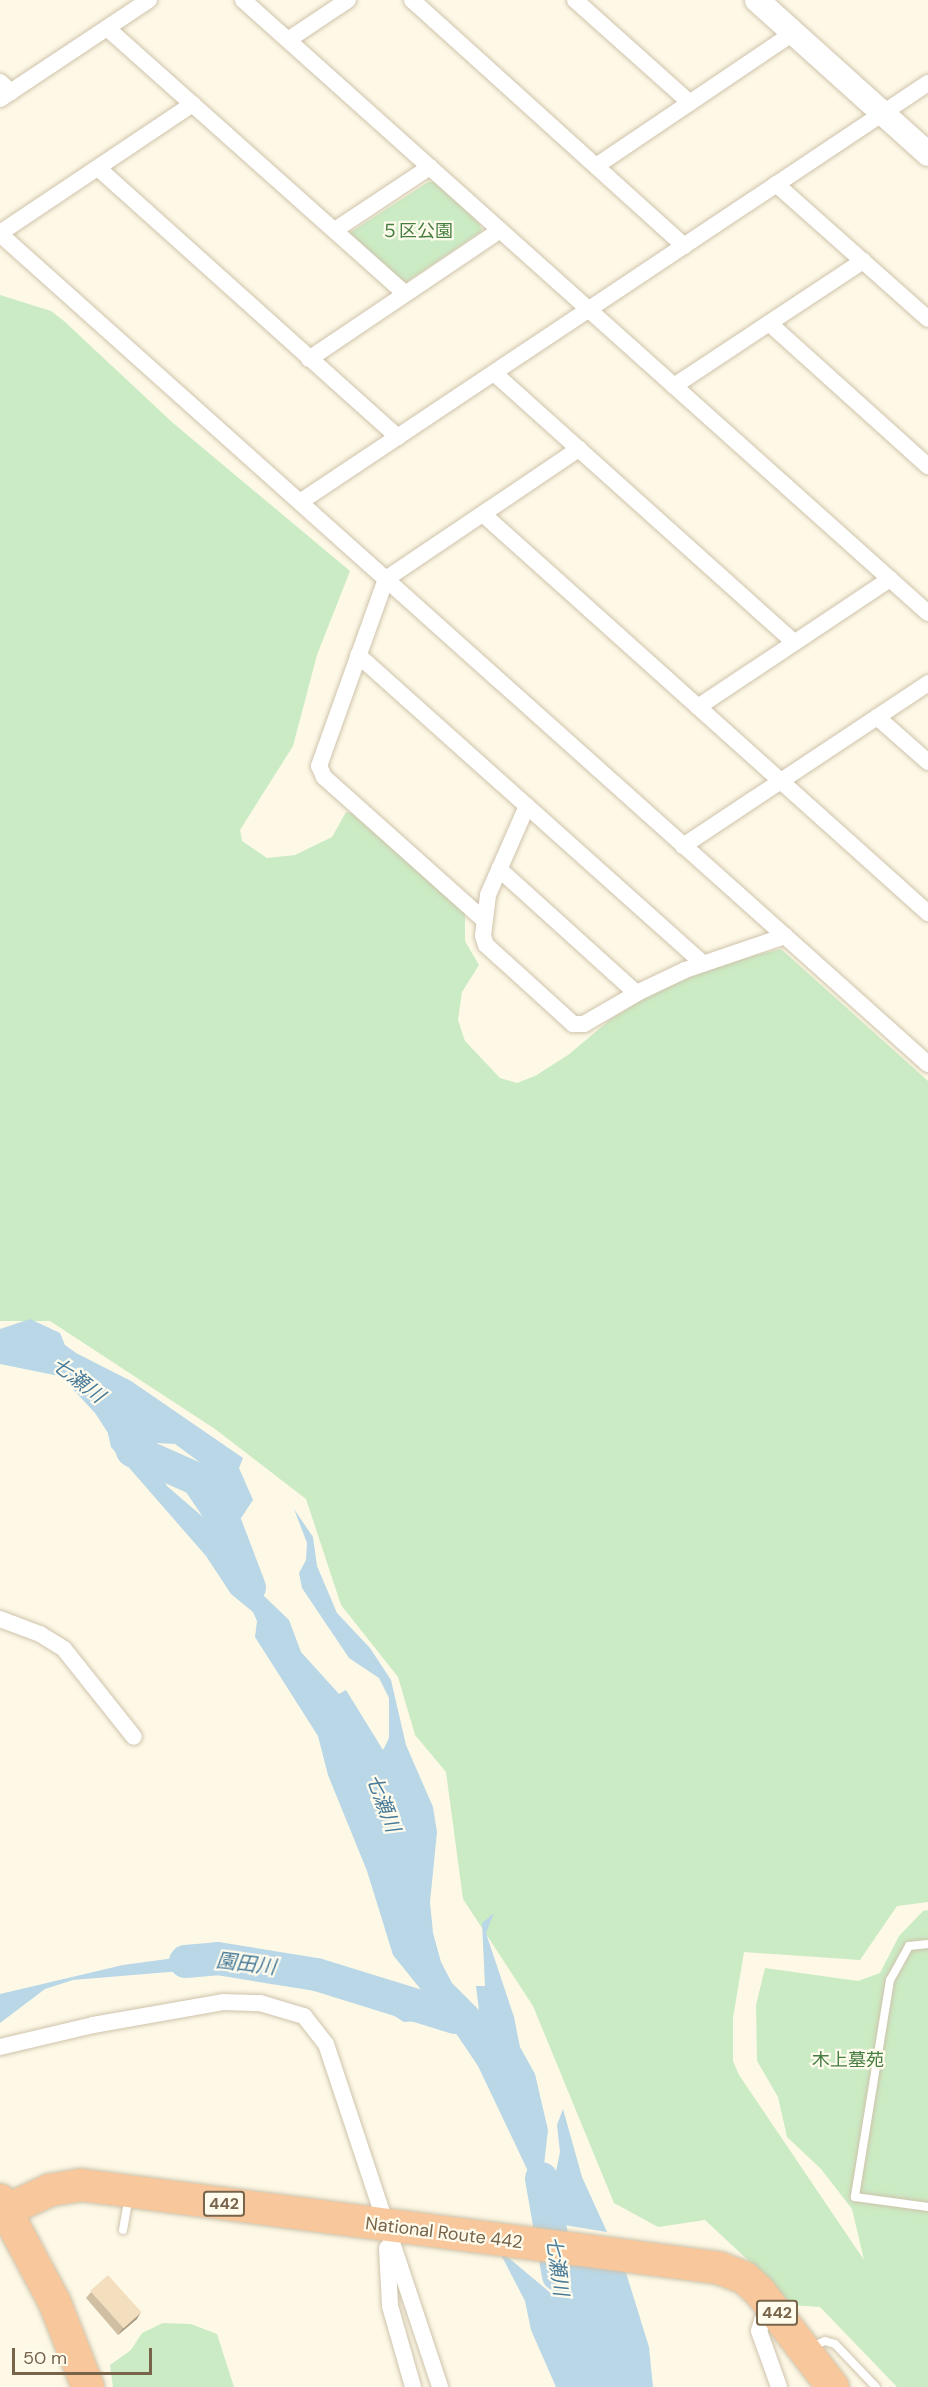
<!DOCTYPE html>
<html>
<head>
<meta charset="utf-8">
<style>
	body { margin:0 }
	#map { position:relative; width:928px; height:2387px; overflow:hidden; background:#fdf9e6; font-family:"DM Sans","Noto Sans JP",sans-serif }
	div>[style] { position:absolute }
	.green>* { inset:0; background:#cbebc4 }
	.water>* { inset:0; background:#b9d7e7 }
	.river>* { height:33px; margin:-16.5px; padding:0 16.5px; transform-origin:16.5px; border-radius:16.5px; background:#b9d7e7 }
	.roads { filter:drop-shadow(0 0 2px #cfc3ac) drop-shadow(0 0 2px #cfc3ac) }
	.lane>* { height:8px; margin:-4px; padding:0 4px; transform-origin:4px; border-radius:4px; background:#fff }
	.street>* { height:16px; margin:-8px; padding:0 8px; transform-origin:8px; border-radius:8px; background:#fff }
	.secondary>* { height:24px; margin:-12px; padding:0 12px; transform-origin:12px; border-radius:12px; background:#fff }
	.highway>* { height:32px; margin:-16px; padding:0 16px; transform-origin:16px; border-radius:16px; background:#f8c79b }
	.wall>* { inset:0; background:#d1bfa3 }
	.shaded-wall>* { inset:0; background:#aa9b84 }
	.building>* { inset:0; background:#f3debd; transform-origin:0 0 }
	span { translate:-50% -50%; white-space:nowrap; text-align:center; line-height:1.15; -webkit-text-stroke:4.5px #fffced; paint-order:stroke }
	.shield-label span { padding:2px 4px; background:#fffced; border:2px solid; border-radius:4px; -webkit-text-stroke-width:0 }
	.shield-label { font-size:16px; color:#77644a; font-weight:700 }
	.park-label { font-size:18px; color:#467d41 }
	.street-label { font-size:18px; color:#77644a }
	.water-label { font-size:20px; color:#487a99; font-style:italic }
	.scale { position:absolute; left:12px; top:2348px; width:140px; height:27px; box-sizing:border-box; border:3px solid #77644a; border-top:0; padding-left:8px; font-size:18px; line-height:21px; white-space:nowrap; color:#77644a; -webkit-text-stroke:4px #fffced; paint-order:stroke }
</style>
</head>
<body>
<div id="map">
	<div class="green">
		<i style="clip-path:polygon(428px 182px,436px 182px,480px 224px,482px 231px,408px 281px,398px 281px,351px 238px,351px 232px)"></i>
		<i style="clip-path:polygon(0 295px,51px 311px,64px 321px,173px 423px,350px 571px,317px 655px,293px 746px,240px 830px,242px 841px,267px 858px,295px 855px,332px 837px,346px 812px,361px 814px,465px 907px,465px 941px,479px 965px,462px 992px,458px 1020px,465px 1041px,500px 1078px,517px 1083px,535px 1076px,568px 1055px,611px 1019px,652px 994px,724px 963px,781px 949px,928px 1081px,928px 1902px,897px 1906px,860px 1960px,744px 1952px,733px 2018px,733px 2061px,739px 2075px,864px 2260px,852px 2209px,821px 2169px,787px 2137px,778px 2097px,757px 2061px,756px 2005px,765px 1968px,858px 1981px,880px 1973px,899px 1936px,923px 1911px,928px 1910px,928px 2387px,897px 2387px,820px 2307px,776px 2304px,764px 2275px,705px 2220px,658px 2227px,614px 2203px,533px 2006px,463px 1899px,446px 1772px,415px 1735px,398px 1677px,341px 1605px,306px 1499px,215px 1429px,50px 1321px,0 1321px)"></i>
		<i style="clip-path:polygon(163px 2323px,191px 2324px,217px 2334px,234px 2387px,113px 2387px,110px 2365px,131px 2350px,142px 2333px)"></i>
	</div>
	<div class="water">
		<i style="clip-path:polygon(30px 1319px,60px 1333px,65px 1345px,76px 1353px,131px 1381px,243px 1458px,239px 1468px,253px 1500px,241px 1518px,232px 1516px,226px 1494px,202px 1464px,175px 1444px,157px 1443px,152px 1462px,167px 1486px,218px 1530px,242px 1558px,264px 1596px,289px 1620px,301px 1652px,339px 1694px,346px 1690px,383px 1750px,389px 1738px,389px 1698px,379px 1678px,349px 1658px,302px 1588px,299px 1573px,306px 1560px,307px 1543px,294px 1509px,313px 1537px,317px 1566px,337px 1613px,370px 1648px,391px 1680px,406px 1745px,433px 1807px,437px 1832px,430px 1902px,433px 1933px,441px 1962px,452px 1983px,479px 2010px,476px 1986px,485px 1986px,482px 1923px,494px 1913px,486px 1933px,514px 2017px,520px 2047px,535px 2074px,548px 2130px,544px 2165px,554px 2181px,560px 2152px,557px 2125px,563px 2109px,582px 2177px,607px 2232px,546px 2222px,527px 2169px,478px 2066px,453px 2029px,437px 2020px,404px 2022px,356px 1992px,325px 1979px,181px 1971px,73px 1980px,45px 1989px,0 2023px,0 1994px,123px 1965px,212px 1953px,244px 1969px,323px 1967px,340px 1971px,375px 1996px,406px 2011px,435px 2007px,393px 1955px,367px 1871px,328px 1775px,318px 1736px,255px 1637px,257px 1621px,253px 1612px,231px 1594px,206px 1556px,111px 1447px,108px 1433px,95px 1413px,69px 1385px,59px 1376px,0 1364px,0 1329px)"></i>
		<i style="clip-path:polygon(498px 2249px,553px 2295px,556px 2285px,550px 2255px,623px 2263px,649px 2347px,653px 2387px,556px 2387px,531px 2330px,525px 2301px)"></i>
	</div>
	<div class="river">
		<i style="left:124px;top:1431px;width:21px;rotate:67deg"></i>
		<i style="left:132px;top:1450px;width:71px;rotate:24deg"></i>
		<i style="left:197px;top:1479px;width:45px;rotate:56deg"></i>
		<i style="left:222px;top:1516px;width:76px;rotate:69.2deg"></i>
		<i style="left:185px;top:1961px;width:32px;rotate:-5deg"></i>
		<i style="left:217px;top:1958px;width:100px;rotate:9.2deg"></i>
		<i style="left:316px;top:1974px;width:145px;rotate:17.2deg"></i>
		<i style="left:541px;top:2178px;width:98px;rotate:80.1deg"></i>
	</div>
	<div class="roads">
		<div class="lane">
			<i style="left:928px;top:1944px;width:19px;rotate:174deg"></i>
			<i style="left:909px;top:1946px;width:39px;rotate:119deg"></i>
			<i style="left:890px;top:1980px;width:220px;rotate:99.2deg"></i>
			<i style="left:855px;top:2197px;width:74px;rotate:7.8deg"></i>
			<i style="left:123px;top:2230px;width:34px;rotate:-80deg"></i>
			<i style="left:811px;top:2347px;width:15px;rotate:-23deg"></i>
			<i style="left:825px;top:2341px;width:10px;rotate:17deg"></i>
			<i style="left:835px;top:2344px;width:59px;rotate:46.4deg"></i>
		</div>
		<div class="street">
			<i style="left:243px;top:0;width:919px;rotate:41.83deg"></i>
			<i style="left:412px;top:0;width:367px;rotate:42.1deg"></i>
			<i style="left:575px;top:0;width:154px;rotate:41.8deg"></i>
			<i style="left:107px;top:28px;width:398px;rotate:41.7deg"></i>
			<i style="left:288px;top:40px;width:72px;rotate:-33.7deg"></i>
			<i style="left:0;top:82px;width:15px;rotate:42deg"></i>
			<i style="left:0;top:99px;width:179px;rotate:-33.6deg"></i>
			<i style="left:596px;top:166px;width:238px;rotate:-34deg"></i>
			<i style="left:98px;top:168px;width:403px;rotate:41.9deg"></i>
			<i style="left:776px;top:184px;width:203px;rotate:41.6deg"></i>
			<i style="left:335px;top:230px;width:114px;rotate:-33.6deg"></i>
			<i style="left:0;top:233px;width:232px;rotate:-33.8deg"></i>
			<i style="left:0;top:234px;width:1245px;rotate:41.81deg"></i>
			<i style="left:769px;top:323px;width:214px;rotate:42deg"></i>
			<i style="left:309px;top:359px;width:230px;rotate:-34deg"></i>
			<i style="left:494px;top:373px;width:403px;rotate:41.9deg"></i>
			<i style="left:674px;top:386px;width:227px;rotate:-33.5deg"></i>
			<i style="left:300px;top:502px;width:755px;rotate:-33.71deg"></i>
			<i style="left:483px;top:514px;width:598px;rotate:41.88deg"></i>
			<i style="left:358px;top:655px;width:463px;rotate:41.8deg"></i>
			<i style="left:698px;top:707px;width:231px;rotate:-33.7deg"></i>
			<i style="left:877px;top:717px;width:68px;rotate:41.4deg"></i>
			<i style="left:527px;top:806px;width:97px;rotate:113.7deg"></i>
			<i style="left:488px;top:895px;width:41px;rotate:97deg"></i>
			<i style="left:483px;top:936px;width:9px;rotate:72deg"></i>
			<i style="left:486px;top:945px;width:118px;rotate:42.2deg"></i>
			<i style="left:573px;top:1024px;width:11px"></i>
			<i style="left:584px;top:1024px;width:64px;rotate:-30.2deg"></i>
			<i style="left:639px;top:992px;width:51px;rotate:-25.6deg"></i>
			<i style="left:685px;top:970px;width:106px;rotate:-18.8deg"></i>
			<i style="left:683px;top:846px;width:294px;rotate:-33.6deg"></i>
			<i style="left:499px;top:869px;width:185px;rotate:42.1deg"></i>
			<i style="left:484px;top:920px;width:215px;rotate:-138.2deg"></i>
			<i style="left:324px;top:777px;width:12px;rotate:-114deg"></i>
			<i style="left:319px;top:766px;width:199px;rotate:-70.3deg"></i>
			<i style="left:386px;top:579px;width:233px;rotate:-34deg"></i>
			<i style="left:0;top:1619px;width:43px;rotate:20.6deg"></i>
			<i style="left:40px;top:1634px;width:28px;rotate:32deg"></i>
			<i style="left:64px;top:1649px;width:112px;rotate:51.5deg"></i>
			<i style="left:0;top:2047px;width:96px;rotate:-13.3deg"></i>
			<i style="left:93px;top:2025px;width:132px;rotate:-10deg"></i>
			<i style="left:223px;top:2002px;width:37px;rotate:2deg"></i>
			<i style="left:260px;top:2003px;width:46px;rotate:16.5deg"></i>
			<i style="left:304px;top:2016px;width:36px;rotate:52deg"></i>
			<i style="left:326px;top:2044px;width:361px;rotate:71.6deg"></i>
			<i style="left:387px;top:2248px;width:58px;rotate:87deg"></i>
			<i style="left:390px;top:2306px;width:84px;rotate:74.1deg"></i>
			<i style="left:775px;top:2310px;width:17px;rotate:140deg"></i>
			<i style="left:762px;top:2321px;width:10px;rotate:107deg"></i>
			<i style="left:759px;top:2331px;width:59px;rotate:70.3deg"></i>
		</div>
		<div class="secondary">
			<i style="left:757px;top:0;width:230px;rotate:42deg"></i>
		</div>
		<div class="highway">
			<i style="left:0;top:2200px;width:115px;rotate:61.9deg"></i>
			<i style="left:54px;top:2301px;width:92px;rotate:68.4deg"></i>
			<i style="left:7px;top:2210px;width:47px;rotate:-24.9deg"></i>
			<i style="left:50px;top:2190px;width:31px;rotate:-9deg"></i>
			<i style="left:81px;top:2185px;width:643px;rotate:7.41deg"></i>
			<i style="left:719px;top:2268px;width:28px;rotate:21deg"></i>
			<i style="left:745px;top:2278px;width:21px;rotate:43deg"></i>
			<i style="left:760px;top:2292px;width:120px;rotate:52.5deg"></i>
		</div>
	</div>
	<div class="wall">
		<i style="clip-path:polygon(91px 2292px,137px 2319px,118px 2335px,86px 2298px)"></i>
	</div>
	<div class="shaded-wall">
		<i style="clip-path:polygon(141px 2312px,137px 2319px,118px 2335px,123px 2328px)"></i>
	</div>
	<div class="building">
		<i style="left:108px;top:2275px;width:50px;height:24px;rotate:48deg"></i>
	</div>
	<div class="shield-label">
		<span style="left:224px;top:2204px">442</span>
		<span style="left:777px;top:2313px">442</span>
	</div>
	<div class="park-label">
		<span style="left:417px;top:231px">５区公園</span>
		<span style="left:848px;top:2060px">木上墓苑</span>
	</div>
	<div class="street-label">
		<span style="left:444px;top:2233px;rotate:7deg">National Route 442</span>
	</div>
	<div class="water-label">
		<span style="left:78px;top:1380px;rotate:38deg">七瀬川</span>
		<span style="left:383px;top:1803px;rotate:69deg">七瀬川</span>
		<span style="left:246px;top:1964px;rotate:7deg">園田川</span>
		<span style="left:557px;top:2266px;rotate:82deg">七瀬川</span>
	</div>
	<div class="scale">50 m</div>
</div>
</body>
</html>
